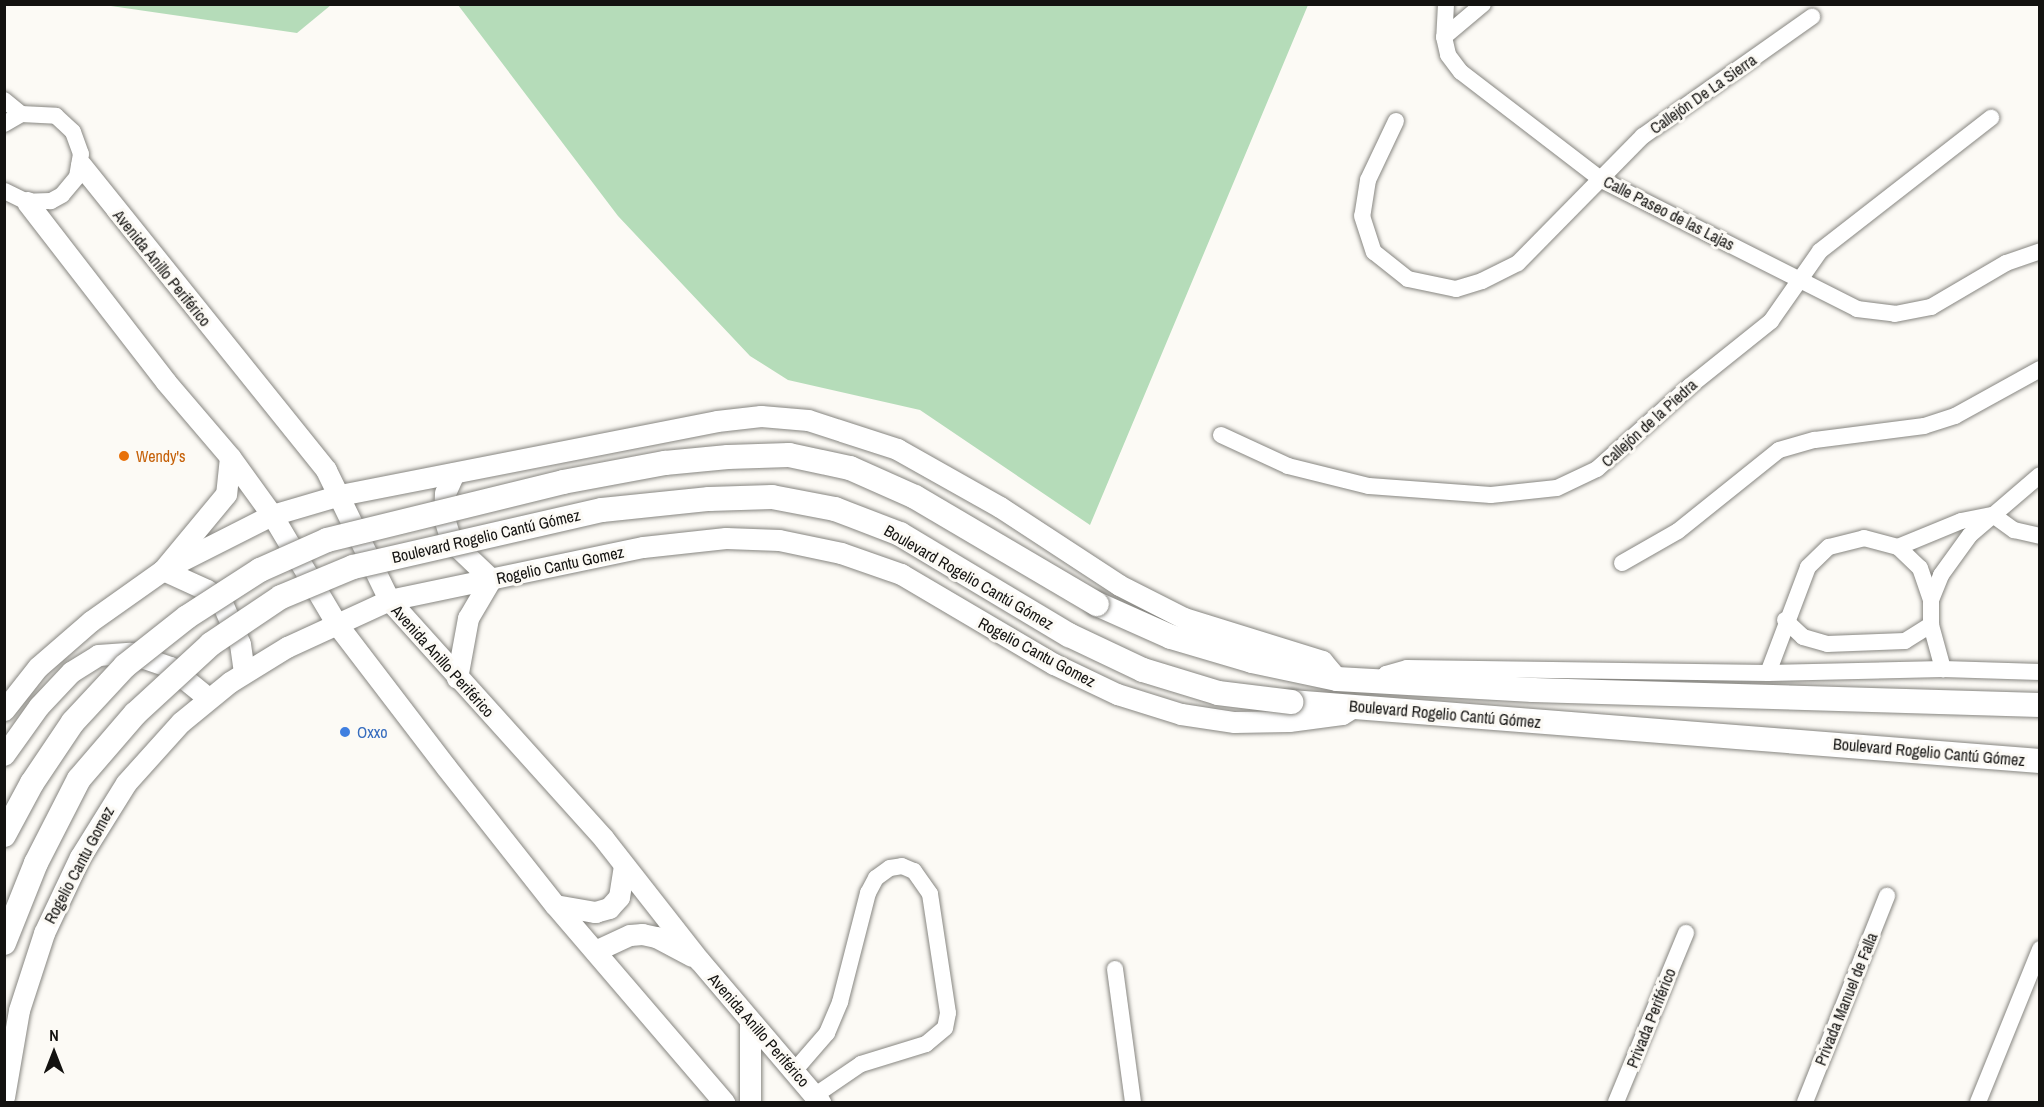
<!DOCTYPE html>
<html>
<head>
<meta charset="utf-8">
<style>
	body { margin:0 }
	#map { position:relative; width:2044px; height:1107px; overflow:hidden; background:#fcfaf5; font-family:"Archivo Narrow",sans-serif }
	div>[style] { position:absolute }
	.green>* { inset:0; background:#b5dcb9 }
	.roads { filter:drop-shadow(0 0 2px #878681) drop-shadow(0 0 2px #878681) }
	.minor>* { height:16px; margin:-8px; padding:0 8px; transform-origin:8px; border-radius:8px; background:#fff }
	.tertiary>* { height:21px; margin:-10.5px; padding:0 10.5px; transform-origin:10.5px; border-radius:10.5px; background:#fff }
	.secondary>* { height:24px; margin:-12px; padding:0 12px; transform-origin:12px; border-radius:12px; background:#fff }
	.bridges { filter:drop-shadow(0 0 2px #878681) drop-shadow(0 0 2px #878681) }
	.secondary-bridge>* { height:24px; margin:-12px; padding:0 12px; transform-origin:12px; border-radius:12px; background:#fff }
	.dots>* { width:16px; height:16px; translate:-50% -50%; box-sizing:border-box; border:3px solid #fcfaf5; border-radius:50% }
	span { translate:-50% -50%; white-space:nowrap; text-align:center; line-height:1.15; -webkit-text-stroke:6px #fcfaf5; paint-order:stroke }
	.street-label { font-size:16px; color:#131210 }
	.food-label { font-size:16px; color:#c56008 }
	.left { translate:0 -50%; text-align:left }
	.shop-label { font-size:16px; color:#366cbe }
	.frame { position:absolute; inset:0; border:6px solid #131210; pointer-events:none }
	.north { position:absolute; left:24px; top:1023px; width:60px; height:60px; -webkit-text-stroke:4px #fcfaf5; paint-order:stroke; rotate:0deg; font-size:16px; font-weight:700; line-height:24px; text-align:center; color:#131210 }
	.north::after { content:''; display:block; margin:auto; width:21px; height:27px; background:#131210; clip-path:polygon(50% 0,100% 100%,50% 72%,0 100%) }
</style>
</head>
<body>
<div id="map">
	<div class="green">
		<i style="clip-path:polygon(104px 5px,331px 4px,331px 5px,297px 33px)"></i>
		<i style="clip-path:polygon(458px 5px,1308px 5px,1090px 525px,920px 410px,788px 380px,750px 356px,618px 216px)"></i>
	</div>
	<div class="roads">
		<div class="minor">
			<i style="left:1446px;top:4px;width:33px;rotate:93deg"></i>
			<i style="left:1444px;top:37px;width:18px;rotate:77deg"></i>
			<i style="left:1448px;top:55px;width:21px;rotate:53deg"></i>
			<i style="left:1461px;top:72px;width:178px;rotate:37.5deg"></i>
			<i style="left:1602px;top:180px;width:286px;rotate:26.8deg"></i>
			<i style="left:1857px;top:309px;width:38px;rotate:7deg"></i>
			<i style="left:1895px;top:314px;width:37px;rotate:-11deg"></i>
			<i style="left:1931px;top:307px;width:87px;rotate:-30.4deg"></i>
			<i style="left:2006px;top:263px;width:36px;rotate:-19deg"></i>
			<i style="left:1444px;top:37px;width:51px;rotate:-40.2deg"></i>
			<i style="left:4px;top:100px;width:22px;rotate:39deg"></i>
			<i style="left:1396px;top:121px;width:65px;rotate:115.4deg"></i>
			<i style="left:1368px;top:180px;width:36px;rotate:99deg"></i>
			<i style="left:1362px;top:216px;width:38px;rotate:72deg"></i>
			<i style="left:1374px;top:252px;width:43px;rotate:38.5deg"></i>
			<i style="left:1408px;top:279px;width:49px;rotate:11.8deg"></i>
			<i style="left:1456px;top:289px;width:27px;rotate:-17deg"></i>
			<i style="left:1482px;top:281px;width:40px;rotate:-26.6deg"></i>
			<i style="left:1518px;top:263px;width:178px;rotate:-45.5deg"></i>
			<i style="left:1643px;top:136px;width:207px;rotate:-35.2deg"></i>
			<i style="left:4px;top:124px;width:20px;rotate:-30deg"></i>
			<i style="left:21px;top:114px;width:35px;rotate:3deg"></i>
			<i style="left:56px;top:116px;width:23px;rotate:43deg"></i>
			<i style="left:73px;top:132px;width:23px;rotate:70deg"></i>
			<i style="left:81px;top:154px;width:23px;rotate:100deg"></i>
			<i style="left:77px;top:177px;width:23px;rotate:130deg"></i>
			<i style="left:62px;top:195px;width:13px;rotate:151deg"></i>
			<i style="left:51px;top:201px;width:24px;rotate:178deg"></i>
			<i style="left:27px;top:202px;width:25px;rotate:-154deg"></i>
			<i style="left:1221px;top:435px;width:74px;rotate:24.8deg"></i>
			<i style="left:1288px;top:466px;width:83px;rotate:13.9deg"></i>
			<i style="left:1369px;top:486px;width:122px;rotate:4.2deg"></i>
			<i style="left:1491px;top:495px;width:66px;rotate:-6.1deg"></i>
			<i style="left:1557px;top:488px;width:44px;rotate:-25.4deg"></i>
			<i style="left:1597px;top:469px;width:125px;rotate:-41.7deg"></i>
			<i style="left:1690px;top:386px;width:104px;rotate:-38.7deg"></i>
			<i style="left:1771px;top:321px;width:85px;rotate:-55deg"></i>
			<i style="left:1820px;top:251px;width:217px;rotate:-37.9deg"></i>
			<i style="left:1993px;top:515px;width:26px;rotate:36deg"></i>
			<i style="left:2014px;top:530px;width:27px;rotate:13deg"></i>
			<i style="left:1898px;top:547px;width:68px;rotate:-22.4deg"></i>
			<i style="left:1961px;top:521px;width:32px;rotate:-11deg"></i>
			<i style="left:1622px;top:563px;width:64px;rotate:-29.7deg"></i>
			<i style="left:1678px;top:531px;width:129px;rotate:-38.7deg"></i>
			<i style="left:1779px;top:450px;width:37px;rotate:-16deg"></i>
			<i style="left:1815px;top:440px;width:110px;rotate:-7.3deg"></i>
			<i style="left:1924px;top:426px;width:33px;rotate:-18deg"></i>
			<i style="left:1955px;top:416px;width:97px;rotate:-28.9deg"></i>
			<i style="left:1931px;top:600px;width:27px;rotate:-68deg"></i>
			<i style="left:1941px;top:575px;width:49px;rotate:-54.1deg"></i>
			<i style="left:1970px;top:535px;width:92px;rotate:-40.6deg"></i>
			<i style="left:1785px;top:620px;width:25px;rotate:43deg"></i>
			<i style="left:1803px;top:637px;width:25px;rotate:16deg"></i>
			<i style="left:1827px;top:644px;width:78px;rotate:-2.2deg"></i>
			<i style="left:1905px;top:641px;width:31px;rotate:-32deg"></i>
			<i style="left:1768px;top:673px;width:113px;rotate:-69.3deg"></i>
			<i style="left:1808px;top:567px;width:29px;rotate:-44deg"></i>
			<i style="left:1829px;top:547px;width:36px;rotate:-14deg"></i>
			<i style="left:1864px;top:538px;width:35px;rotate:15deg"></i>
			<i style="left:1898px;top:547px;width:30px;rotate:44deg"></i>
			<i style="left:1920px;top:568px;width:34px;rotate:71deg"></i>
			<i style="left:1931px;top:600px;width:25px;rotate:90deg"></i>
			<i style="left:1931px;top:625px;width:46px;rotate:74.7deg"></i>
			<i style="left:1380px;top:682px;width:10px;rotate:-53deg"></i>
			<i style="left:1386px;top:674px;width:22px;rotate:-16deg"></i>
			<i style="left:1407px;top:668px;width:361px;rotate:0.8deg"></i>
			<i style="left:1768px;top:673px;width:175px;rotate:-1.3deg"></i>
			<i style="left:1943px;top:669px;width:97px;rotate:1.8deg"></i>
			<i style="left:1115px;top:969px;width:134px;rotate:82.3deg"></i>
			<i style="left:795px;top:1070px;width:49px;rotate:-49.1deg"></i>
			<i style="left:827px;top:1033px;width:34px;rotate:-67deg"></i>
			<i style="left:840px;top:1002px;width:113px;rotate:-75.6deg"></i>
			<i style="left:868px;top:893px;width:17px;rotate:-62deg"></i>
			<i style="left:876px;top:878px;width:17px;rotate:-36deg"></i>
			<i style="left:890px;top:868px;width:12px;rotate:-9deg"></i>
			<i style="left:902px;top:866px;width:13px;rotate:23deg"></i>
			<i style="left:914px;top:871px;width:28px;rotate:55deg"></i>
			<i style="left:930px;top:894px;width:120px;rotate:81.4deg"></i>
			<i style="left:948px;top:1013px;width:15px;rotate:101deg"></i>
			<i style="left:945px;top:1028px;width:25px;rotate:140deg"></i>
			<i style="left:926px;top:1044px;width:68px;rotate:162.9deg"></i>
			<i style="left:861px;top:1064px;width:57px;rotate:145.8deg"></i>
			<i style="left:1616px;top:1102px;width:183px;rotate:-67.5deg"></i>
			<i style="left:1805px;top:1102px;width:222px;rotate:-68.3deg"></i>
			<i style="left:1978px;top:1102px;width:165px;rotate:-67.9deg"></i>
		</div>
		<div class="tertiary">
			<i style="left:81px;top:165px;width:391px;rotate:51.2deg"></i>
			<i style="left:326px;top:470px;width:144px;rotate:64.1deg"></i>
			<i style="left:389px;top:600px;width:321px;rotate:48deg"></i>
			<i style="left:604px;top:839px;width:154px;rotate:51.9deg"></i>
			<i style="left:699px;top:960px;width:187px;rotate:49.6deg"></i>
			<i style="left:27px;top:202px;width:227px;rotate:52.3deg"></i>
			<i style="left:166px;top:382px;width:99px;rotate:49.5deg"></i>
			<i style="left:230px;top:457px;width:72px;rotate:54.1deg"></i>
			<i style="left:272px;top:515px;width:126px;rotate:59.3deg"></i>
			<i style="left:336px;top:623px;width:181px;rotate:52.6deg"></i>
			<i style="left:446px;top:767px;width:176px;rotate:51.7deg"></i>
			<i style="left:555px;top:905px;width:260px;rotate:49.4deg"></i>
			<i style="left:230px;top:457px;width:37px;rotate:96deg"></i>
			<i style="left:226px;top:494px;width:99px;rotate:129.7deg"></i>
			<i style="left:163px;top:570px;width:48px;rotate:24.4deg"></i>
			<i style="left:207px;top:590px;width:20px;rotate:41deg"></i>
			<i style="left:222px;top:603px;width:45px;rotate:66.3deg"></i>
			<i style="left:240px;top:644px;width:29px;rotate:82deg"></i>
			<i style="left:454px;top:473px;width:22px;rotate:114deg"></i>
			<i style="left:445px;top:493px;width:25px;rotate:92deg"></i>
			<i style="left:444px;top:518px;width:24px;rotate:73deg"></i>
			<i style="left:451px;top:541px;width:55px;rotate:43.5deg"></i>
			<i style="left:457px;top:678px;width:61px;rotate:-79.6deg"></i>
			<i style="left:468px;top:618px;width:45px;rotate:-59.5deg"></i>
			<i style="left:4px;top:710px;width:55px;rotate:-51.7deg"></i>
			<i style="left:38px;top:667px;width:70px;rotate:-41deg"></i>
			<i style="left:91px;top:621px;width:88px;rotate:-35.3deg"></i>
			<i style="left:163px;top:570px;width:122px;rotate:-26.8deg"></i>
			<i style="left:272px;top:515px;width:71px;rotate:-16.4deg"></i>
			<i style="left:340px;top:495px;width:384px;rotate:-11.1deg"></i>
			<i style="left:717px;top:421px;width:44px;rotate:-6.5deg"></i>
			<i style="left:761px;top:416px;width:47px;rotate:4.9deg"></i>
			<i style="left:808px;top:420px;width:94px;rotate:18deg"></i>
			<i style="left:897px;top:449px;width:118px;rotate:29.4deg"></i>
			<i style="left:1000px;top:507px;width:142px;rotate:33.2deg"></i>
			<i style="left:1119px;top:585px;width:73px;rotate:26.9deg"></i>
			<i style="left:1184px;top:618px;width:145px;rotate:17.3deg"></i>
			<i style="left:1322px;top:661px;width:23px;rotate:50deg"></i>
			<i style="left:4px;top:755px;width:60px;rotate:-54.5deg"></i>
			<i style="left:39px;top:706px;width:47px;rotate:-46.7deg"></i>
			<i style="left:71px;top:672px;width:32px;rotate:-32deg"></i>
			<i style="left:98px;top:655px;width:32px;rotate:-4deg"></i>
			<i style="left:130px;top:653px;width:42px;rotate:19.3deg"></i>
			<i style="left:170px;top:667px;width:49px;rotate:39.2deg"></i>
			<i style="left:555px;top:905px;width:41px;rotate:9.9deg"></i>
			<i style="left:595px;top:912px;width:15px;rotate:-16deg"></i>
			<i style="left:609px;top:908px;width:15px;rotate:-48deg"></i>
			<i style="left:619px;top:897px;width:32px;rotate:-81deg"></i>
			<i style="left:595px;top:951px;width:38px;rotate:-25deg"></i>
			<i style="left:630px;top:935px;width:12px;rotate:-5deg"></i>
			<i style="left:642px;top:934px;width:14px;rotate:12deg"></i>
			<i style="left:656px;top:937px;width:40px;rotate:28deg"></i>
			<i style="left:4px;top:1097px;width:88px;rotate:-80.2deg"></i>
			<i style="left:19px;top:1010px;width:81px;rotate:-72deg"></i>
			<i style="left:44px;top:933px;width:84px;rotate:-64.7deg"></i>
			<i style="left:80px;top:857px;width:87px;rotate:-58.1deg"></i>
			<i style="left:126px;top:783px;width:82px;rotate:-48deg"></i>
			<i style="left:181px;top:722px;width:63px;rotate:-39.2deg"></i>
			<i style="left:230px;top:682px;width:67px;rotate:-31.6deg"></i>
			<i style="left:287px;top:647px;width:112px;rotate:-24.7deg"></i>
			<i style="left:389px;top:600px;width:259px;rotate:-11.8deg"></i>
			<i style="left:643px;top:547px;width:83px;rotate:-6.2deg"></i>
			<i style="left:726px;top:538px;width:53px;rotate:2.2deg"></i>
			<i style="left:779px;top:540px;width:63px;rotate:11.8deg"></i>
			<i style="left:841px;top:553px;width:64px;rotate:19.3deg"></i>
			<i style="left:901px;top:574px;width:178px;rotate:30.5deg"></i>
			<i style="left:1054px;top:664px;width:70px;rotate:25.5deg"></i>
			<i style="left:1117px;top:694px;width:67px;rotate:17.4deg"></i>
			<i style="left:1181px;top:714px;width:54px;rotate:8.6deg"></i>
			<i style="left:1234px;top:722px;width:55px;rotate:-1deg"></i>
			<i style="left:1289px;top:721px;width:53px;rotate:-7.5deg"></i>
			<i style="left:1342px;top:714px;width:15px;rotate:-32deg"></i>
			<i style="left:750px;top:1102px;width:81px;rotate:-90deg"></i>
		</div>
		<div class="secondary">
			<i style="left:1097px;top:604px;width:81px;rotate:24deg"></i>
			<i style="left:1171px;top:637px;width:84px;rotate:16.5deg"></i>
			<i style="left:1252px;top:661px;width:87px;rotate:12deg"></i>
			<i style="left:1337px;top:679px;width:196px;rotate:3.2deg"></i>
			<i style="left:1533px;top:690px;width:507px;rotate:1.69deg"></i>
			<i style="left:1291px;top:702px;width:751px;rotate:4.5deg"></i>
		</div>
	</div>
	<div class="bridges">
		<div class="secondary-bridge">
			<i style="left:4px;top:835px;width:59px;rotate:-61.7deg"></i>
			<i style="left:32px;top:783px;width:73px;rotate:-56.1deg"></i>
			<i style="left:73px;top:722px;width:76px;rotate:-47.1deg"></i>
			<i style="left:125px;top:666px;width:79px;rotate:-38.3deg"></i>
			<i style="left:187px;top:617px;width:87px;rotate:-32.8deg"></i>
			<i style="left:260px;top:570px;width:73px;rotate:-24.1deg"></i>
			<i style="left:327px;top:540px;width:243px;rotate:-13.8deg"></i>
			<i style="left:563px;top:482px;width:104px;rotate:-10.6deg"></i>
			<i style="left:665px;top:463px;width:63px;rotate:-5.4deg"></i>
			<i style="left:728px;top:457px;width:61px;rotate:-1.9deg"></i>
			<i style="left:789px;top:455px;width:62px;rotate:12deg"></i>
			<i style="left:850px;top:468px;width:71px;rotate:24deg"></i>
			<i style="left:915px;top:497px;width:211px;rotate:30.5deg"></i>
			<i style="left:4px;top:943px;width:86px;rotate:-68.2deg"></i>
			<i style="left:36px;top:863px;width:94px;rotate:-62.9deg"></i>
			<i style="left:79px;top:779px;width:86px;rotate:-49.3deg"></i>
			<i style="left:135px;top:714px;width:103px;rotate:-42.6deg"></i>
			<i style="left:211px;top:644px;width:84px;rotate:-33.9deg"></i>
			<i style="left:281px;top:597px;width:78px;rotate:-22.6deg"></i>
			<i style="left:353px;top:567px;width:255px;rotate:-12.9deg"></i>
			<i style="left:602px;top:510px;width:108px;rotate:-5.9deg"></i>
			<i style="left:709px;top:499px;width:63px;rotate:-1.8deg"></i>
			<i style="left:772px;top:497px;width:64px;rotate:10.8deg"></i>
			<i style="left:835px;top:509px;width:70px;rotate:21deg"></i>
			<i style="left:900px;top:534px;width:197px;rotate:30.9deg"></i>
			<i style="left:1069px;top:635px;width:82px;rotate:25.3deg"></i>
			<i style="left:1143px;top:670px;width:78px;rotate:17deg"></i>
			<i style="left:1218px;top:693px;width:74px;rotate:7deg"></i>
		</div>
	</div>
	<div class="dots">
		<i style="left:124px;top:456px;background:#e8710a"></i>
		<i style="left:345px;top:732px;background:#3f7fe0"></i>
	</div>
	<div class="street-label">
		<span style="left:1703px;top:94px;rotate:-35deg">Callejón De La Sierra</span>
		<span style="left:1669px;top:213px;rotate:27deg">Calle Paseo de las Lajas</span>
		<span style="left:162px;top:268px;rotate:51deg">Avenida Anillo Periférico</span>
		<span style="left:1649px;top:423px;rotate:-42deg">Callejón de la Piedra</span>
		<span style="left:486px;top:536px;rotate:-13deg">Boulevard Rogelio Cantú Gómez</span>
		<span style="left:560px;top:565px;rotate:-12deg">Rogelio Cantu Gomez</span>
		<span style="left:969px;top:577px;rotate:30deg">Boulevard Rogelio Cantú Gómez</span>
		<span style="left:1037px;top:652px;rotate:28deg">Rogelio Cantu Gomez</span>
		<span style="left:443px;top:661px;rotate:48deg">Avenida Anillo Periférico</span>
		<span style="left:1445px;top:714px;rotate:5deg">Boulevard Rogelio Cantú Gómez</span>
		<span style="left:1929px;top:752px;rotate:5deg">Boulevard Rogelio Cantú Gómez</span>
		<span style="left:79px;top:865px;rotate:-62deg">Rogelio Cantu Gomez</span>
		<span style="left:1846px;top:999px;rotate:-68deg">Privada Manuel de Falla</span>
		<span style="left:1651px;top:1018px;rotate:-68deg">Privada Periférico</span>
		<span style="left:759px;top:1030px;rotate:49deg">Avenida Anillo Periférico</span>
	</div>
	<div class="food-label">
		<span class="left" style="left:136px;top:456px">Wendy's</span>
	</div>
	<div class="shop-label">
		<span class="left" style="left:357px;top:732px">Oxxo</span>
	</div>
	<div class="frame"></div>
	<div class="north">N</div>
</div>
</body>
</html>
